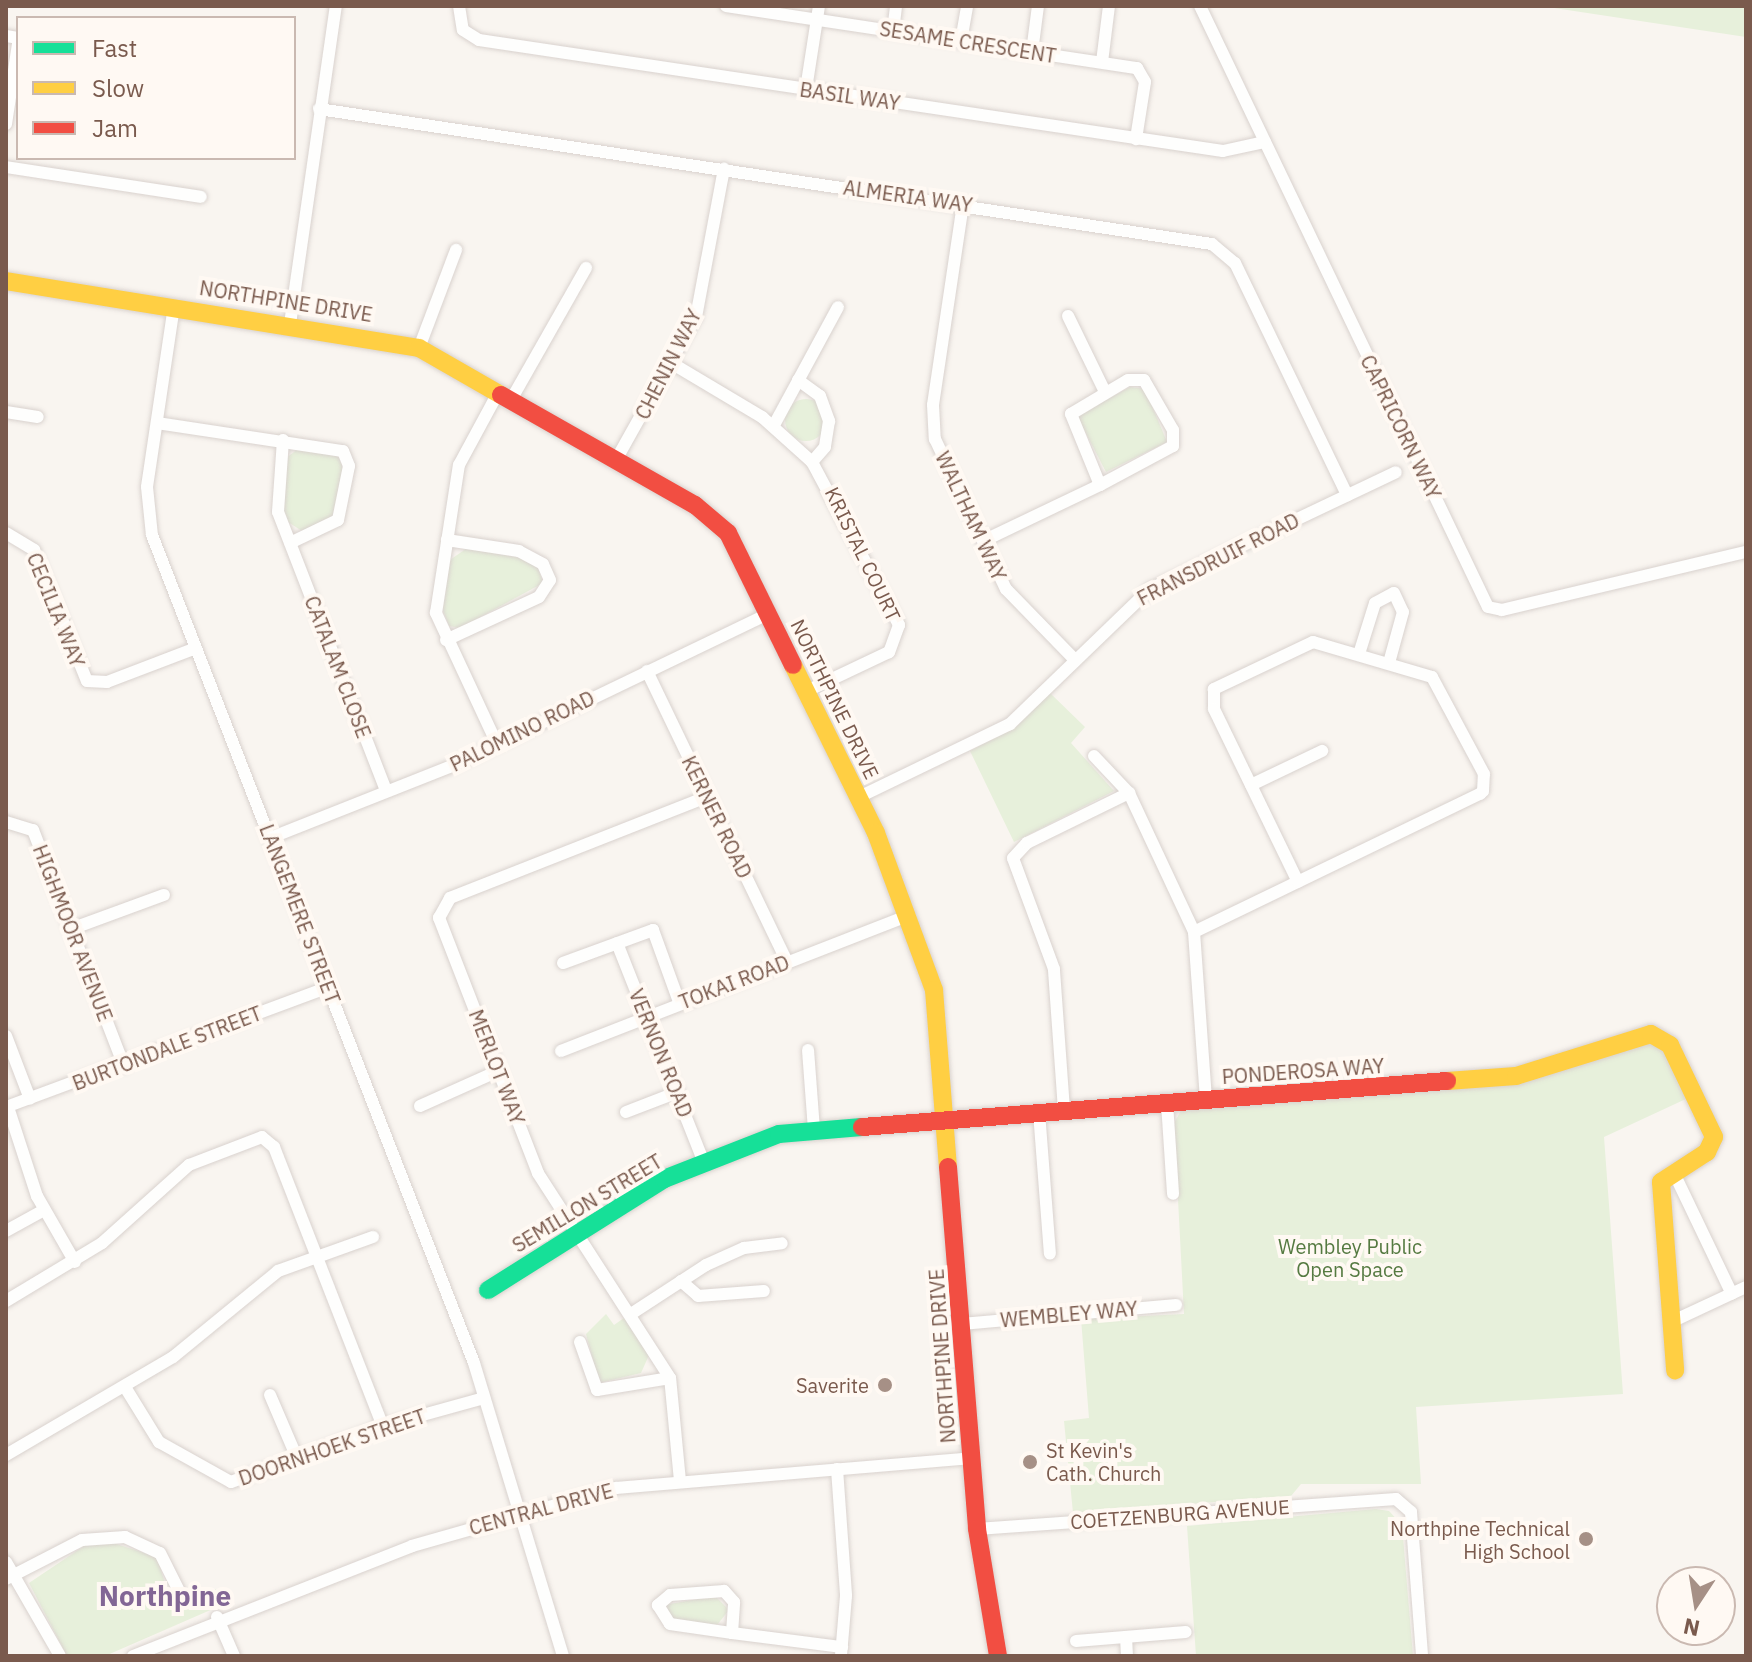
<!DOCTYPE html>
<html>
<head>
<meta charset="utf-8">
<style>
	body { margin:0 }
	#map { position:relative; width:1752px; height:1662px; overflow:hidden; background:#f9f5f0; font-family:"IBM Plex Sans",sans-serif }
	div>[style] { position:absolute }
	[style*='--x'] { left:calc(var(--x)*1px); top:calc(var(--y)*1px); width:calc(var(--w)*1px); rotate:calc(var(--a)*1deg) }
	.green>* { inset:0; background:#e7f0db }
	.round { border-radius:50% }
	.roads { filter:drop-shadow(0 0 2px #d9d2ce) drop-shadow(0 0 2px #d9d2ce) }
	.street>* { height:12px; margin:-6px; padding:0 6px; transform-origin:6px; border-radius:6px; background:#fefefd }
	.fast>* { height:18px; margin:-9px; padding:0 9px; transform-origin:9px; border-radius:9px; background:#16e098 }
	.slow>* { height:18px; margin:-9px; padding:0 9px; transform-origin:9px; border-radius:9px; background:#ffcf43 }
	.jam>* { height:18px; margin:-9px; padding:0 9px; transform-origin:9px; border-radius:9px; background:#f24e42 }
	.dots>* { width:22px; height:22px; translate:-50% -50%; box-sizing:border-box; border:4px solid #fff9f3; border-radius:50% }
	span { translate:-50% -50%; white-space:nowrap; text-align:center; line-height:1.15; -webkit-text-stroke:8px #fff9f3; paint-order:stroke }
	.street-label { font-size:20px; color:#7a5a4d }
	.park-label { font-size:20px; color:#557a41 }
	.poi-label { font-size:20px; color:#7a5a4d }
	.right { translate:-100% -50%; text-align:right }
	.left { translate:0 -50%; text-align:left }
	.district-label { font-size:28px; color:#826695; font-weight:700 }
	.frame { position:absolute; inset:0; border:8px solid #7a5a4d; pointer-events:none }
	.legend { position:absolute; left:16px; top:16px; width:280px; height:144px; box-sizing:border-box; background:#fff9f3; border:2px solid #cab9b1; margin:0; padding:10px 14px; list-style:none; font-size:24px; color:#7a5a4d }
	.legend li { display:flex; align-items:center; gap:16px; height:40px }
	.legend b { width:40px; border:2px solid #cab9b1 }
	.north { position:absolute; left:1656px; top:1566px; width:80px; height:80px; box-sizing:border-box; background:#fff9f3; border:2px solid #cab9b1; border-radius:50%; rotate:192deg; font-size:22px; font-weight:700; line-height:32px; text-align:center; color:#7a5a4d }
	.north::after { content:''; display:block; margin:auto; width:28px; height:36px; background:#a69086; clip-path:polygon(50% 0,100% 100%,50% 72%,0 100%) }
</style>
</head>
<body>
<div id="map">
	<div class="green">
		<div style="clip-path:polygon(1541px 6px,1746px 6px,1746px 37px)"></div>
		<div style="clip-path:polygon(1130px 387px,1145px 389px,1167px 442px,1106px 472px,1077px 416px)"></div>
		<div class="round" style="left:785px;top:399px;width:42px;height:42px"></div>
		<div style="clip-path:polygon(298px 449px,337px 455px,343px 467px,333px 516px,302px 531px,288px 522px,283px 507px,286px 458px)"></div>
		<div style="clip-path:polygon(467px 548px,520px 558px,538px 568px,543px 583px,460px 628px,449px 626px,443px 610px,450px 560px)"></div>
		<div style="clip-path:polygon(1050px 693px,1085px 727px,1071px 743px,1114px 791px,1014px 842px,970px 751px,1017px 726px)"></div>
		<div style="clip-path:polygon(1647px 1041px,1661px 1044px,1688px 1098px,1604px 1137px,1623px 1394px,1416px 1407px,1421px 1484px,1301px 1484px,1291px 1496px,1073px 1513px,1064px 1421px,1089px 1418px,1081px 1319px,1184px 1314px,1174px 1123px,1182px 1109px,1540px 1078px)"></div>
		<div style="clip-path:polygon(606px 1314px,614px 1325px,624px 1318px,649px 1355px,641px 1373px,599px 1383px,586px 1334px)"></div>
		<div style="clip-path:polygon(1376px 1509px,1389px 1511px,1402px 1525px,1413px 1656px,1196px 1656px,1187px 1526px)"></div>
		<div style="clip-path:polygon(107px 1541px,157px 1557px,171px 1603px,216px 1589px,222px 1605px,105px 1656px,67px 1656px,29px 1583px,84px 1546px)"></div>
		<div style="clip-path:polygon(715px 1596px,729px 1610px,717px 1625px,671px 1619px,664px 1605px)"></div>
	</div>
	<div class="roads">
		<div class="street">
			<div style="--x:459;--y:6;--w:24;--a:81"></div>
			<div style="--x:463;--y:30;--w:19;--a:32"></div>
			<div style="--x:479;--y:40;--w:752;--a:8.49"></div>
			<div style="--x:1223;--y:151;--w:43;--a:-12.1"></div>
			<div style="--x:726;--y:6;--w:416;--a:8.6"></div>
			<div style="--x:1137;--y:68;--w:16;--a:60"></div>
			<div style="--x:1145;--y:82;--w:58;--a:99"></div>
			<div style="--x:1200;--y:6;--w:666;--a:64.4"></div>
			<div style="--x:1488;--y:607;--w:14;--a:12"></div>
			<div style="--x:1502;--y:610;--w:251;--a:-13.4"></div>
			<div style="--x:893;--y:31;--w:25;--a:-83"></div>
			<div style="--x:6;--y:36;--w:12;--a:9"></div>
			<div style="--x:961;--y:41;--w:36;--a:-80"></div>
			<div style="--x:1032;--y:52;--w:46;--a:-82.6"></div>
			<div style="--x:1102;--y:62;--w:56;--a:-82.9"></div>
			<div style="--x:806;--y:89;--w:84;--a:-81.1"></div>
			<div style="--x:319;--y:109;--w:903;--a:8.6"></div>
			<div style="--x:1212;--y:244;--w:30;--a:40"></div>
			<div style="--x:1235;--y:263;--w:258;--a:64.2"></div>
			<div style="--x:6;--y:124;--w:81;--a:-81.5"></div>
			<div style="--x:6;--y:167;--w:197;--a:8.7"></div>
			<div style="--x:963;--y:204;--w:203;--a:98.5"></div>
			<div style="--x:933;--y:405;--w:34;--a:87"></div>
			<div style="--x:935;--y:439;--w:166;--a:64.7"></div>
			<div style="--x:1006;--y:589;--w:98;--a:45.8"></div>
			<div style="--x:174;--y:306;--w:183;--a:98.5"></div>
			<div style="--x:147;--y:487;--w:48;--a:84.1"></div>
			<div style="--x:152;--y:535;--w:888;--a:68.75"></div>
			<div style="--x:474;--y:1363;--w:306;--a:73.1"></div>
			<div style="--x:1068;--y:316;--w:85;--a:64"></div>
			<div style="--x:290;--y:324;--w:321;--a:-81.8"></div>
			<div style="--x:419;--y:348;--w:105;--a:-69.3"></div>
			<div style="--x:673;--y:364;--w:104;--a:30.8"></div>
			<div style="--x:762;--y:417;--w:67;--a:42"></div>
			<div style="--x:812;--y:462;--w:185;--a:61.9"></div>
			<div style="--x:899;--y:625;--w:29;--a:110"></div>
			<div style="--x:889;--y:652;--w:91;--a:154.6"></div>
			<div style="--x:798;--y:380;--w:27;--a:36"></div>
			<div style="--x:820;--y:396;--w:27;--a:70"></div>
			<div style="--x:829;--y:421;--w:26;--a:99"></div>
			<div style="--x:825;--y:447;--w:20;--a:131"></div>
			<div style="--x:511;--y:400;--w:152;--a:-60.4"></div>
			<div style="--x:6;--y:412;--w:32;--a:9"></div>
			<div style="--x:157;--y:423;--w:188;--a:8.6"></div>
			<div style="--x:343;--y:451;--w:16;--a:68"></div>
			<div style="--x:349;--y:466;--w:55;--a:101.5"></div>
			<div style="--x:338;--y:520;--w:53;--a:154.4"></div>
			<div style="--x:774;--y:425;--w:134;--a:-61.5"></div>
			<div style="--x:283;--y:440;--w:72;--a:94"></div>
			<div style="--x:278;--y:512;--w:299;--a:68.8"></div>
			<div style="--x:616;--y:460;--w:164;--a:-60.8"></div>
			<div style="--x:696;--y:317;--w:151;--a:-79.3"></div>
			<div style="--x:6;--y:533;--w:33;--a:31"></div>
			<div style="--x:34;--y:550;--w:141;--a:68"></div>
			<div style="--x:87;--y:681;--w:20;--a:3"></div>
			<div style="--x:107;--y:682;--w:95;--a:-20.9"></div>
			<div style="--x:983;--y:541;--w:130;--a:-25.6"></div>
			<div style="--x:1100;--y:485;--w:77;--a:-112.2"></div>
			<div style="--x:1071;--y:414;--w:66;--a:-30.8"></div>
			<div style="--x:1128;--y:380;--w:16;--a:0"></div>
			<div style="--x:1144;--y:380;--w:58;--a:59.9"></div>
			<div style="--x:1173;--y:430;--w:16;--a:90"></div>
			<div style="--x:1173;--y:446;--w:83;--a:151.9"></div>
			<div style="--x:446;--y:640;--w:102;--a:-24.8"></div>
			<div style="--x:539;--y:597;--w:20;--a:-57"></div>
			<div style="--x:550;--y:580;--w:17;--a:-114"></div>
			<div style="--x:543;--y:564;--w:27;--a:-152"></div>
			<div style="--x:519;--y:551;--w:73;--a:-171.3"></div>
			<div style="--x:1359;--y:654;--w:53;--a:-72.6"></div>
			<div style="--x:1375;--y:603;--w:21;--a:-28"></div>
			<div style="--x:1394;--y:593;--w:21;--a:65"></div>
			<div style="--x:1403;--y:612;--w:53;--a:105.4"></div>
			<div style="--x:647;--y:671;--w:323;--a:64.3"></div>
			<div style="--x:497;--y:744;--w:145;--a:-115"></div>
			<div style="--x:436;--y:613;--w:150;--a:-81.2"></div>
			<div style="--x:459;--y:465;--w:82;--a:-61.6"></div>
			<div style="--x:1094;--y:756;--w:51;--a:46.6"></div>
			<div style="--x:1129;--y:793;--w:153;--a:64.9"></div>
			<div style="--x:1194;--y:932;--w:168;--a:85.9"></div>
			<div style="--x:1251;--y:785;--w:79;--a:-25.6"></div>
			<div style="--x:859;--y:797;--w:168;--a:-25.8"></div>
			<div style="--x:1010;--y:724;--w:194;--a:-44"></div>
			<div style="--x:1150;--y:589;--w:272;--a:-25.4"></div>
			<div style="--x:6;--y:822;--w:28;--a:17"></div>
			<div style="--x:33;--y:830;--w:253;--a:68.9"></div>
			<div style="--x:270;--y:838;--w:196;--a:-21.6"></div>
			<div style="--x:452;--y:766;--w:353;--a:-25.7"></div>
			<div style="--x:71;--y:929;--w:99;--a:-20.1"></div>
			<div style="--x:1194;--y:932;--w:318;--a:-25.8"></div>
			<div style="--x:1480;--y:794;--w:4;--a:-45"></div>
			<div style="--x:1483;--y:791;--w:17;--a:-87"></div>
			<div style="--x:1484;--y:774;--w:110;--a:-118.2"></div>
			<div style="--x:1432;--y:677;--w:124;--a:-163.6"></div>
			<div style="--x:1313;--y:642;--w:110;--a:154.6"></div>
			<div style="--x:1214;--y:689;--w:20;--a:90"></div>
			<div style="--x:1214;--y:709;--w:192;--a:64.1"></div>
			<div style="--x:617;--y:943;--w:237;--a:68.4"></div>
			<div style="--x:563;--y:963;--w:96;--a:-20.1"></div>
			<div style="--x:653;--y:930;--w:77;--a:70.1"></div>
			<div style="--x:6;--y:1036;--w:67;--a:69.1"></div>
			<div style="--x:808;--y:1050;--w:79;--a:85.7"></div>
			<div style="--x:561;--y:1051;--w:372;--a:-21.3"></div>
			<div style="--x:1167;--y:1103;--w:91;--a:86.2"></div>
			<div style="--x:420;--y:1106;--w:85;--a:-24.2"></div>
			<div style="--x:6;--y:1107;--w:344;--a:-20.4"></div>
			<div style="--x:8;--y:1107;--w:94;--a:72"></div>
			<div style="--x:37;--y:1196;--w:76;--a:60.1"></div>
			<div style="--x:1064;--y:1110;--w:141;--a:-94.1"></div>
			<div style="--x:1054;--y:969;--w:118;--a:-110.3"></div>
			<div style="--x:1013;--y:858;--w:21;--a:-47"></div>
			<div style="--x:1027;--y:843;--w:114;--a:-26.1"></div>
			<div style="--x:626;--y:1112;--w:56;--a:-21"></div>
			<div style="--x:1039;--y:1112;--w:142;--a:85.6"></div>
			<div style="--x:1673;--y:1171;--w:136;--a:64.4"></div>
			<div style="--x:6;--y:1231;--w:43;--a:-28.9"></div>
			<div style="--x:681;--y:1281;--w:23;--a:41"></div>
			<div style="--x:698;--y:1296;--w:66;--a:-4.3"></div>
			<div style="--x:6;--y:1301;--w:112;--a:-31.1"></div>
			<div style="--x:102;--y:1243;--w:117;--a:-41.9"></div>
			<div style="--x:189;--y:1165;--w:78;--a:-21"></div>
			<div style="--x:262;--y:1137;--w:16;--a:40"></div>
			<div style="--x:274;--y:1147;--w:300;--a:68.7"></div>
			<div style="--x:634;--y:1312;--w:86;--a:-33.1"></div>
			<div style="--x:706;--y:1265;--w:42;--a:-24.1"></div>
			<div style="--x:744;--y:1248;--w:38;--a:-7"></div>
			<div style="--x:1671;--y:1322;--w:83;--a:-25"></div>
			<div style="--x:962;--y:1324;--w:215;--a:-5.1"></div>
			<div style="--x:580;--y:1342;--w:51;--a:70.5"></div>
			<div style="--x:597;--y:1390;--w:74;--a:-9.3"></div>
			<div style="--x:125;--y:1387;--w:65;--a:58.3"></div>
			<div style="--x:159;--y:1442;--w:82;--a:29.1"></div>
			<div style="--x:231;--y:1482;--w:162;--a:-20.2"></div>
			<div style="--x:383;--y:1426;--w:105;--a:-15.5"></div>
			<div style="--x:270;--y:1395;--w:69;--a:66.8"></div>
			<div style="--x:6;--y:1455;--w:194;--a:-30.4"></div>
			<div style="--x:173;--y:1357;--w:136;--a:-39.3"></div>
			<div style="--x:278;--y:1271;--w:101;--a:-19.7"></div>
			<div style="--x:837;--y:1469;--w:127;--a:85.9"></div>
			<div style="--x:846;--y:1596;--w:60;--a:94.8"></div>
			<div style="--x:680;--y:1481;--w:103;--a:-95.5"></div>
			<div style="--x:670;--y:1378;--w:244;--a:-122.8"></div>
			<div style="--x:538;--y:1173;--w:274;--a:-111.2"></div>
			<div style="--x:439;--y:918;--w:23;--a:-61"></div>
			<div style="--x:450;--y:898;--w:276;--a:-21.5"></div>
			<div style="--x:977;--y:1529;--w:420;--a:-4.1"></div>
			<div style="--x:1396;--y:1499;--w:20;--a:41"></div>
			<div style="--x:1411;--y:1512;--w:144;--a:85.6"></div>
			<div style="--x:6;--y:1562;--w:108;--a:60.1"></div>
			<div style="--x:6;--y:1579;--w:85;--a:-27.2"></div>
			<div style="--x:82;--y:1540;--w:43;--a:-4"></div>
			<div style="--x:125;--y:1537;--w:38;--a:25"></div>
			<div style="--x:160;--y:1553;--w:47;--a:63.4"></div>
			<div style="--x:217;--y:1617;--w:43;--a:66.4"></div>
			<div style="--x:732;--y:1633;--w:31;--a:-86"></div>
			<div style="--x:734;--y:1602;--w:15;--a:-132"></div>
			<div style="--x:724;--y:1591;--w:54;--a:175.8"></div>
			<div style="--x:670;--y:1595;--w:16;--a:140"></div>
			<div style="--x:658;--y:1605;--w:22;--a:58"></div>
			<div style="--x:670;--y:1624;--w:63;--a:8.3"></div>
			<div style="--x:732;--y:1633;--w:111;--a:7.3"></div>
			<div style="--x:1126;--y:1637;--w:19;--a:87"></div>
			<div style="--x:1076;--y:1641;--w:110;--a:-4.7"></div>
			<div style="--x:133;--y:1656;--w:300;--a:-21.5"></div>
			<div style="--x:412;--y:1546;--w:212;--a:-15.9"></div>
			<div style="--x:616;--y:1488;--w:357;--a:-4.8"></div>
		</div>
		<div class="fast">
			<div style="--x:488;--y:1290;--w:208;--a:-32.2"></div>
			<div style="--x:664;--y:1179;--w:123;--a:-21.4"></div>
			<div style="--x:779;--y:1134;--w:83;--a:-4.8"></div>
		</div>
		<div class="slow">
			<div style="--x:6;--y:281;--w:418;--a:9.2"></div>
			<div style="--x:419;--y:348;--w:95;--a:29.8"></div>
			<div style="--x:793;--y:665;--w:187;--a:63.7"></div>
			<div style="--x:876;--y:833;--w:167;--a:69.7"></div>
			<div style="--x:934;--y:990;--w:178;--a:85.5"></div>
			<div style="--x:1447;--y:1081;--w:69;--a:-4.1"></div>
			<div style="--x:1516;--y:1076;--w:141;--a:-17.3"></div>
			<div style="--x:1651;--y:1034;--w:22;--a:30"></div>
			<div style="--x:1670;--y:1045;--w:102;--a:64.4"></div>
			<div style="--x:1714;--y:1137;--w:17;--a:115"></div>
			<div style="--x:1707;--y:1152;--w:55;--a:146.9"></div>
			<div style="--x:1661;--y:1182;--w:189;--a:85.7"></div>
		</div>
		<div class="jam">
			<div style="--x:501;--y:395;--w:223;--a:29.6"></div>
			<div style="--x:695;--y:505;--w:43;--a:40.3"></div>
			<div style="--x:728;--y:533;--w:147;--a:63.8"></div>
			<div style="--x:862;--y:1127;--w:587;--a:-4.5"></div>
			<div style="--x:948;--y:1167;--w:363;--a:85.4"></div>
			<div style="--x:977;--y:1529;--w:129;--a:80.6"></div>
		</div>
	</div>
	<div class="dots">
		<div style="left:885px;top:1385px;background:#a69086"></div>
		<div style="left:1030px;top:1462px;background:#a69086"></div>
		<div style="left:1586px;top:1539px;background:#a69086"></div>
	</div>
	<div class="street-label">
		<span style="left:968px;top:42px;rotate:9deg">SESAME CRESCENT</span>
		<span style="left:850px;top:96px;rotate:8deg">BASIL WAY</span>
		<span style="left:908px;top:196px;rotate:8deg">ALMERIA WAY</span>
		<span style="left:286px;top:301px;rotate:9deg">NORTHPINE DRIVE</span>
		<span style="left:668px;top:364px;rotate:-63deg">CHENIN WAY</span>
		<span style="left:1401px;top:427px;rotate:64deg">CAPRICORN WAY</span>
		<span style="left:971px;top:516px;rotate:65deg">WALTHAM WAY</span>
		<span style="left:863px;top:554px;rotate:64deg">KRISTAL COURT</span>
		<span style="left:1218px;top:559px;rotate:-27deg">FRANSDRUIF ROAD</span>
		<span style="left:56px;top:610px;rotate:68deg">CECILIA WAY</span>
		<span style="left:338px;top:667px;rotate:69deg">CATALAM CLOSE</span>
		<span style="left:835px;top:699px;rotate:64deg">NORTHPINE DRIVE</span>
		<span style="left:522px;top:731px;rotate:-26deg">PALOMINO ROAD</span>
		<span style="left:717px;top:817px;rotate:64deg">KERNER ROAD</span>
		<span style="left:300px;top:914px;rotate:69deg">LANGEMERE STREET</span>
		<span style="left:73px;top:933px;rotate:69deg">HIGHMOOR AVENUE</span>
		<span style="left:734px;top:982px;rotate:-21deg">TOKAI ROAD</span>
		<span style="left:167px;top:1048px;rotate:-21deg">BURTONDALE STREET</span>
		<span style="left:661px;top:1053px;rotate:68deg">VERNON ROAD</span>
		<span style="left:497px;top:1067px;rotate:69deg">MERLOT WAY</span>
		<span style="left:1303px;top:1071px;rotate:-4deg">PONDEROSA WAY</span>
		<span style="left:587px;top:1203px;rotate:-31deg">SEMILLON STREET</span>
		<span style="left:1069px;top:1314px;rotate:-5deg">WEMBLEY WAY</span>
		<span style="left:942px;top:1356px;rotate:-94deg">NORTHPINE DRIVE</span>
		<span style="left:332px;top:1447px;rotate:-19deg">DOORNHOEK STREET</span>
		<span style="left:541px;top:1509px;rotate:-15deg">CENTRAL DRIVE</span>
		<span style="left:1180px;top:1514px;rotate:-4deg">COETZENBURG AVENUE</span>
	</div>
	<div class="park-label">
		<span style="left:1350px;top:1258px">Wembley Public<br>Open Space</span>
	</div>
	<div class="poi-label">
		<span class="right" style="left:869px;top:1385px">Saverite</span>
		<span class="left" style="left:1046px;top:1462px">St Kevin's<br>Cath. Church</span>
		<span class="right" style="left:1570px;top:1540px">Northpine Technical<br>High School</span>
	</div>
	<div class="district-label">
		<span style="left:165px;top:1596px">Northpine</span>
	</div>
	<div class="frame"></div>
	<ul class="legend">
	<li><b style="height:10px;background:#16e098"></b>Fast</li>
	<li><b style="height:10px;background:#ffcf43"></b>Slow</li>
	<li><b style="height:10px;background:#f24e42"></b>Jam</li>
	</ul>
	<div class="north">N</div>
</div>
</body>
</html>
